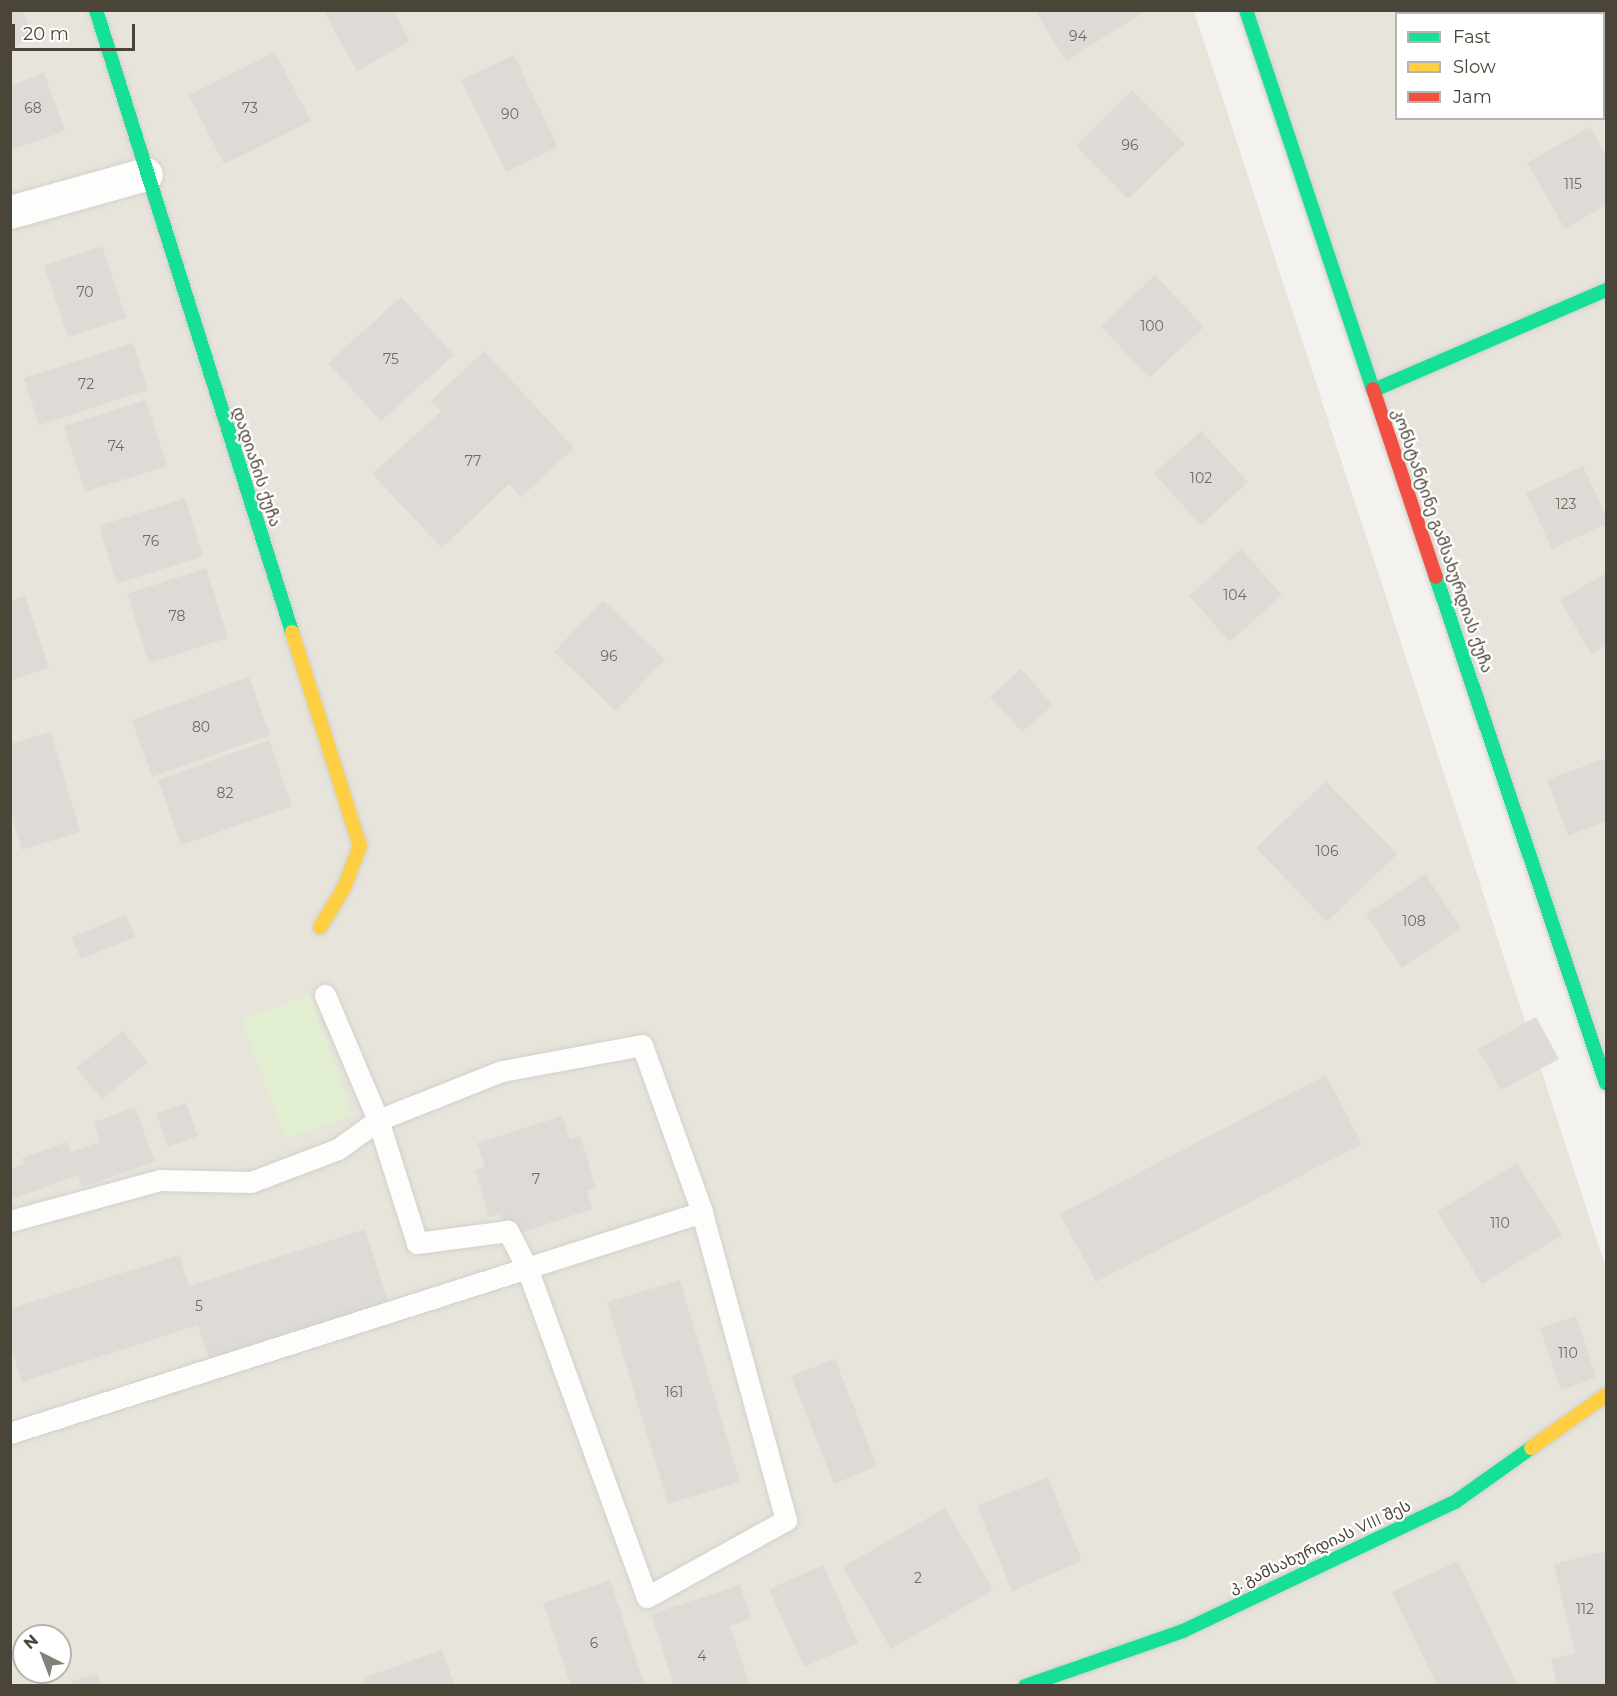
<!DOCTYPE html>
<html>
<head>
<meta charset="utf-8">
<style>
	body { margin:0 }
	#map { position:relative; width:1617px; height:1696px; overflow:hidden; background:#f4f2ee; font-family:Montserrat,"Noto Sans Georgian",sans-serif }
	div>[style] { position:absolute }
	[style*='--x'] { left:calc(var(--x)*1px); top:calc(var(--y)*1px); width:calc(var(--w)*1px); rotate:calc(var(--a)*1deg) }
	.residential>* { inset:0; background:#e7e4dc }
	.green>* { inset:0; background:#e1eecf }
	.building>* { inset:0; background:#dedbd6 }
	.roads { filter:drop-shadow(0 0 2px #d2d0cb) drop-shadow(0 0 2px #d2d0cb) }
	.lane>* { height:21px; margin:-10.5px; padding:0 10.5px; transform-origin:10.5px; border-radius:10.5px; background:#fdfdfc }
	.street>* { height:33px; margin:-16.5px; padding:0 16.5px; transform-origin:16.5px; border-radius:16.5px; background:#fdfdfc }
	.fast>* { height:14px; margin:-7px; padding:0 7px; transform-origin:7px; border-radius:7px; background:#16e098 }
	.slow>* { height:14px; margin:-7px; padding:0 7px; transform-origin:7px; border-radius:7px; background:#ffcf43 }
	.jam>* { height:14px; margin:-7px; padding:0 7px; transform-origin:7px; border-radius:7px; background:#f24e42 }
	span { translate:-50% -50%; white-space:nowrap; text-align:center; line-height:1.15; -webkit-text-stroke:4.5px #fff; paint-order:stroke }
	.number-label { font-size:14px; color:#706a61 }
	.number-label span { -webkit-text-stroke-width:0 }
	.street-label { font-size:16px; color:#4b4439 }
	.frame { position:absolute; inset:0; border:12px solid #4b4439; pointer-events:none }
	.legend { position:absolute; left:1395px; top:12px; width:210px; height:108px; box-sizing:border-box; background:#fff; border:2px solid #b7b4b0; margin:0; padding:8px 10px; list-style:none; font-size:18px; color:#4b4439 }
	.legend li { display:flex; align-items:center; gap:12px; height:30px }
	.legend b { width:30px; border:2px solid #b7b4b0 }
	.north { position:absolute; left:12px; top:1624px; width:60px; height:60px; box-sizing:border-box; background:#fff; border:2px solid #b7b4b0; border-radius:50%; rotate:318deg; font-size:16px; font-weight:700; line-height:24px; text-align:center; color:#4b4439 }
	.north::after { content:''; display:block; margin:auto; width:21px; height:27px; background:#868178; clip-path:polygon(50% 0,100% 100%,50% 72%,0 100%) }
	.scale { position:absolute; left:12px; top:24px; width:123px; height:27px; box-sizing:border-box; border:3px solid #4b4439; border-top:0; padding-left:8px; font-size:18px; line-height:21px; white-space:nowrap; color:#4b4439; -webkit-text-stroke:4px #fff; paint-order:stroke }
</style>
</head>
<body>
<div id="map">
	<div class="residential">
		<div style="clip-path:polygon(evenodd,11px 11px,1194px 11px,1606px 1268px,1606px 1685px,11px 1686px,11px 11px,24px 1636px,60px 1636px,60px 1672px,24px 1672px,24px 1636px)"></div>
		<div style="clip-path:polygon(evenodd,1246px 11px,1606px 11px,1606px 1083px,1246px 11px,1396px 14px,1604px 14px,1604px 118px,1396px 118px,1396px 14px)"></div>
	</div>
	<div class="green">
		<div style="clip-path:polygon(310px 995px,352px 1115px,285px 1139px,242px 1019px)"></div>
	</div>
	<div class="building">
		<div style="clip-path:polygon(10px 10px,23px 10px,34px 39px,10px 48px)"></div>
		<div style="clip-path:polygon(323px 10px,393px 10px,410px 41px,357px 71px)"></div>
		<div style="clip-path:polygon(1035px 10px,1147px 10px,1066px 61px)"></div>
		<div style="clip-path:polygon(1430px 10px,1526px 10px,1527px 14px,1423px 14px)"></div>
		<div style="clip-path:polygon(275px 52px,311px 121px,224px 164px,189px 95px)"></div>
		<div style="clip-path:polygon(514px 55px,558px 147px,506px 172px,461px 80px)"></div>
		<div style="clip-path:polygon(44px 73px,65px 131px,10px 150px,10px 86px)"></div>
		<div style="clip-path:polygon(1132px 90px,1185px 144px,1128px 199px,1076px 146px)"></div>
		<div style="clip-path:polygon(1590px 127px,1606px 155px,1606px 205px,1565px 229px,1527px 163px)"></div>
		<div style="clip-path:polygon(102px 246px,126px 318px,68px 337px,44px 266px)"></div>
		<div style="clip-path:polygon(1155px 275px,1204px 327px,1149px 378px,1101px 326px)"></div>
		<div style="clip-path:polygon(401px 297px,454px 355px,381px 421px,328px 363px)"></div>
		<div style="clip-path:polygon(133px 343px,148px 390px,39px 425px,24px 378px)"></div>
		<div style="clip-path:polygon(484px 351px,574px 448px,521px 497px,509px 484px,442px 548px,372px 474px,441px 411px,431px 401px)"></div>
		<div style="clip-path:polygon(146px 400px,167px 466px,85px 492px,64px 426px)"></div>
		<div style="clip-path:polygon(1201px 431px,1248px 482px,1201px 525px,1154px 474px)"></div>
		<div style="clip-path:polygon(1583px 466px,1606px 515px,1606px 524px,1552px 549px,1526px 493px)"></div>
		<div style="clip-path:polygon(185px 498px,203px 556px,117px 584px,99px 526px)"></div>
		<div style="clip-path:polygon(1241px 549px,1282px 595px,1230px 642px,1189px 596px)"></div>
		<div style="clip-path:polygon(206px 568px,228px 638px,149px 663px,127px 594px)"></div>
		<div style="clip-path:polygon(1606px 573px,1606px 645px,1591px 654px,1560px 600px)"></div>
		<div style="clip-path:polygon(25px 596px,49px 668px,10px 681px,10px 601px)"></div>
		<div style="clip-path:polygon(603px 600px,665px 659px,616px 711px,554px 652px)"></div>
		<div style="clip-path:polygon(1021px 669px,1053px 705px,1022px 732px,990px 697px)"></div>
		<div style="clip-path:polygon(249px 677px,270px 735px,152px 777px,132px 720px)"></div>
		<div style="clip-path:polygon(51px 732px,80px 832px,22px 850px,10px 810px,10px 744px)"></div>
		<div style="clip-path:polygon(269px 740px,292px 806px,181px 845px,158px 780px)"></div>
		<div style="clip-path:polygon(1606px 758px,1606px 821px,1568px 836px,1547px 780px)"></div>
		<div style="clip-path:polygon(1326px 781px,1397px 854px,1327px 922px,1256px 848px)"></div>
		<div style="clip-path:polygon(1425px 874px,1461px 928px,1402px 968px,1366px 914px)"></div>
		<div style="clip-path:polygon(126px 915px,135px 937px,81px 959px,72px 937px)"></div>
		<div style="clip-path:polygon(1536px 1017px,1559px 1059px,1501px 1090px,1478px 1049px)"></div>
		<div style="clip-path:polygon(123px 1031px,148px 1062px,102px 1099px,76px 1068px)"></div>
		<div style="clip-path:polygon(1326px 1075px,1362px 1144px,1096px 1282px,1060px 1214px)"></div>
		<div style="clip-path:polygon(186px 1103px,198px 1136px,168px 1147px,156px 1113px)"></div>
		<div style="clip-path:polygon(135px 1107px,155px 1162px,82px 1187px,78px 1175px,10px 1200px,10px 1169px,24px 1164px,22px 1158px,67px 1142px,70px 1152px,100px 1142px,94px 1122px)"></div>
		<div style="clip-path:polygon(562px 1116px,570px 1139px,580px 1136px,596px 1188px,587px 1191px,592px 1209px,507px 1237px,500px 1214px,489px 1217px,475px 1170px,485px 1167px,477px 1143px)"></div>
		<div style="clip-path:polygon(1517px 1163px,1562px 1235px,1482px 1284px,1437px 1212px)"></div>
		<div style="clip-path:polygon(365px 1229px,388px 1302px,209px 1360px,198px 1325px,22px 1382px,10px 1345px,10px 1309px,179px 1255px,189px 1286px)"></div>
		<div style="clip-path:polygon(680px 1280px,740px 1482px,668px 1504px,607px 1302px)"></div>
		<div style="clip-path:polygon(1576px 1316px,1596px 1378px,1561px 1390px,1540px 1328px)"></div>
		<div style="clip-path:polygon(835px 1359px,877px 1466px,834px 1484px,791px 1376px)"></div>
		<div style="clip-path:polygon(1048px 1477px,1082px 1561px,1012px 1591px,977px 1506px)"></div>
		<div style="clip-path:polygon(945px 1508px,993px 1590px,891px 1649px,843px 1567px)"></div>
		<div style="clip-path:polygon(1606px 1551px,1606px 1686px,1558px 1686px,1551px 1659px,1575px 1653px,1554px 1564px)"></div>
		<div style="clip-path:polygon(1458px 1561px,1518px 1686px,1437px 1686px,1392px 1592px)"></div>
		<div style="clip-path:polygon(823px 1565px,858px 1643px,804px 1667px,769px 1589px)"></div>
		<div style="clip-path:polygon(610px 1580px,644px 1683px,571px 1686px,543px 1603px)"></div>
		<div style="clip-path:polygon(740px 1585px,751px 1619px,730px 1626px,750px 1686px,674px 1686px,651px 1614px)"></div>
		<div style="clip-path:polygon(442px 1650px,455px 1686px,365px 1686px,363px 1678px)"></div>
		<div style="clip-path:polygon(98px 1674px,101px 1686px,72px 1686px,71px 1681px)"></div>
	</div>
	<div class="roads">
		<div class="lane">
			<div style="--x:10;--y:1221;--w:156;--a:-15.3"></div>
			<div style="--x:160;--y:1180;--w:91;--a:1.3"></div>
			<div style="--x:251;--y:1182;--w:93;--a:-20.8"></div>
			<div style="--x:338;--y:1149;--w:49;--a:-35.9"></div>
			<div style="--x:378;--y:1120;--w:133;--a:-21.6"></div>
			<div style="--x:502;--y:1071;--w:142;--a:-10.5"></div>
			<div style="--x:642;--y:1045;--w:177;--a:70.2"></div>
			<div style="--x:10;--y:1433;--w:543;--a:-17.7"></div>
			<div style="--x:527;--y:1268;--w:350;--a:70"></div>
			<div style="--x:647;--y:1597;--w:159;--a:-29"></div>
			<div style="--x:786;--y:1520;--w:319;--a:-105.3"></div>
			<div style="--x:702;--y:1212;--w:184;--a:162.3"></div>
			<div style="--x:527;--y:1268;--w:42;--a:-117.2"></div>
			<div style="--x:508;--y:1231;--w:92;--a:172.5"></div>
			<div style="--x:417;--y:1243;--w:129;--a:-107.6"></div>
			<div style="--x:378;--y:1120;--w:136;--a:-113"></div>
		</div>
		<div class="street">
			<div style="--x:10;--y:212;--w:141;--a:-15.6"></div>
		</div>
		<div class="fast">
			<div style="--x:96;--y:10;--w:652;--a:72.51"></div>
			<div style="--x:1246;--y:10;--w:400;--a:71.5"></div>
			<div style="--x:1374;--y:390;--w:253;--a:-23.3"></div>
			<div style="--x:1436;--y:577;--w:534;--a:71.43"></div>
			<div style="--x:1025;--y:1686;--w:167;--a:-19.2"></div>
			<div style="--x:1183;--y:1631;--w:301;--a:-25.4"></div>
			<div style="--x:1455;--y:1502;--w:93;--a:-35.4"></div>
		</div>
		<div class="slow">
			<div style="--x:292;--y:632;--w:225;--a:72.4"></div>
			<div style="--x:360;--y:846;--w:45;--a:110.9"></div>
			<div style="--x:344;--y:888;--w:46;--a:121.6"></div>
			<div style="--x:1531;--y:1448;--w:92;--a:-35.2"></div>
		</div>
		<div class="jam">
			<div style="--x:1373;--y:389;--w:198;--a:71.5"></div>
		</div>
	</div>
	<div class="number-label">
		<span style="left:1078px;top:36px">94</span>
		<span style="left:33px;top:108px">68</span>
		<span style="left:250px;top:108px">73</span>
		<span style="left:510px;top:114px">90</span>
		<span style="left:1130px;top:145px">96</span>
		<span style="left:1573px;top:184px">115</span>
		<span style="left:85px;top:292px">70</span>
		<span style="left:1152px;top:326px">100</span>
		<span style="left:391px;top:359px">75</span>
		<span style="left:86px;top:384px">72</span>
		<span style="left:116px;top:446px">74</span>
		<span style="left:473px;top:461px">77</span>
		<span style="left:1201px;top:478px">102</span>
		<span style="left:1566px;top:504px">123</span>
		<span style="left:151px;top:541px">76</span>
		<span style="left:1235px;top:595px">104</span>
		<span style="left:177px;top:616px">78</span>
		<span style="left:609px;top:656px">96</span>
		<span style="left:201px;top:727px">80</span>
		<span style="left:225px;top:793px">82</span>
		<span style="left:1327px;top:851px">106</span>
		<span style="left:1414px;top:921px">108</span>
		<span style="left:536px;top:1179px">7</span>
		<span style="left:1500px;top:1223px">110</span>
		<span style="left:199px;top:1306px">5</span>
		<span style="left:1568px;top:1353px">110</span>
		<span style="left:674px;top:1392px">161</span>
		<span style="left:918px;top:1578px">2</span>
		<span style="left:1585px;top:1609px">112</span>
		<span style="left:594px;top:1643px">6</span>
		<span style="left:702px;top:1656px">4</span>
	</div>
	<div class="street-label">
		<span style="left:256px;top:467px;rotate:72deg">დადიანის ქუჩა</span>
		<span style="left:1442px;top:541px;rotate:71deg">კონსტანტინე გამსახურდიას ქუჩა</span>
		<span style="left:1320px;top:1547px;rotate:-25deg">კ. გამსახურდიას VIII შეს</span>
	</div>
	<div class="frame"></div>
	<ul class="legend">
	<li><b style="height:8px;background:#16e098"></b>Fast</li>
	<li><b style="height:8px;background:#ffcf43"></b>Slow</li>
	<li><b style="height:8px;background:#f24e42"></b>Jam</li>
	</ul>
	<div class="north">N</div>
	<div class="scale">20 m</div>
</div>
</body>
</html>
